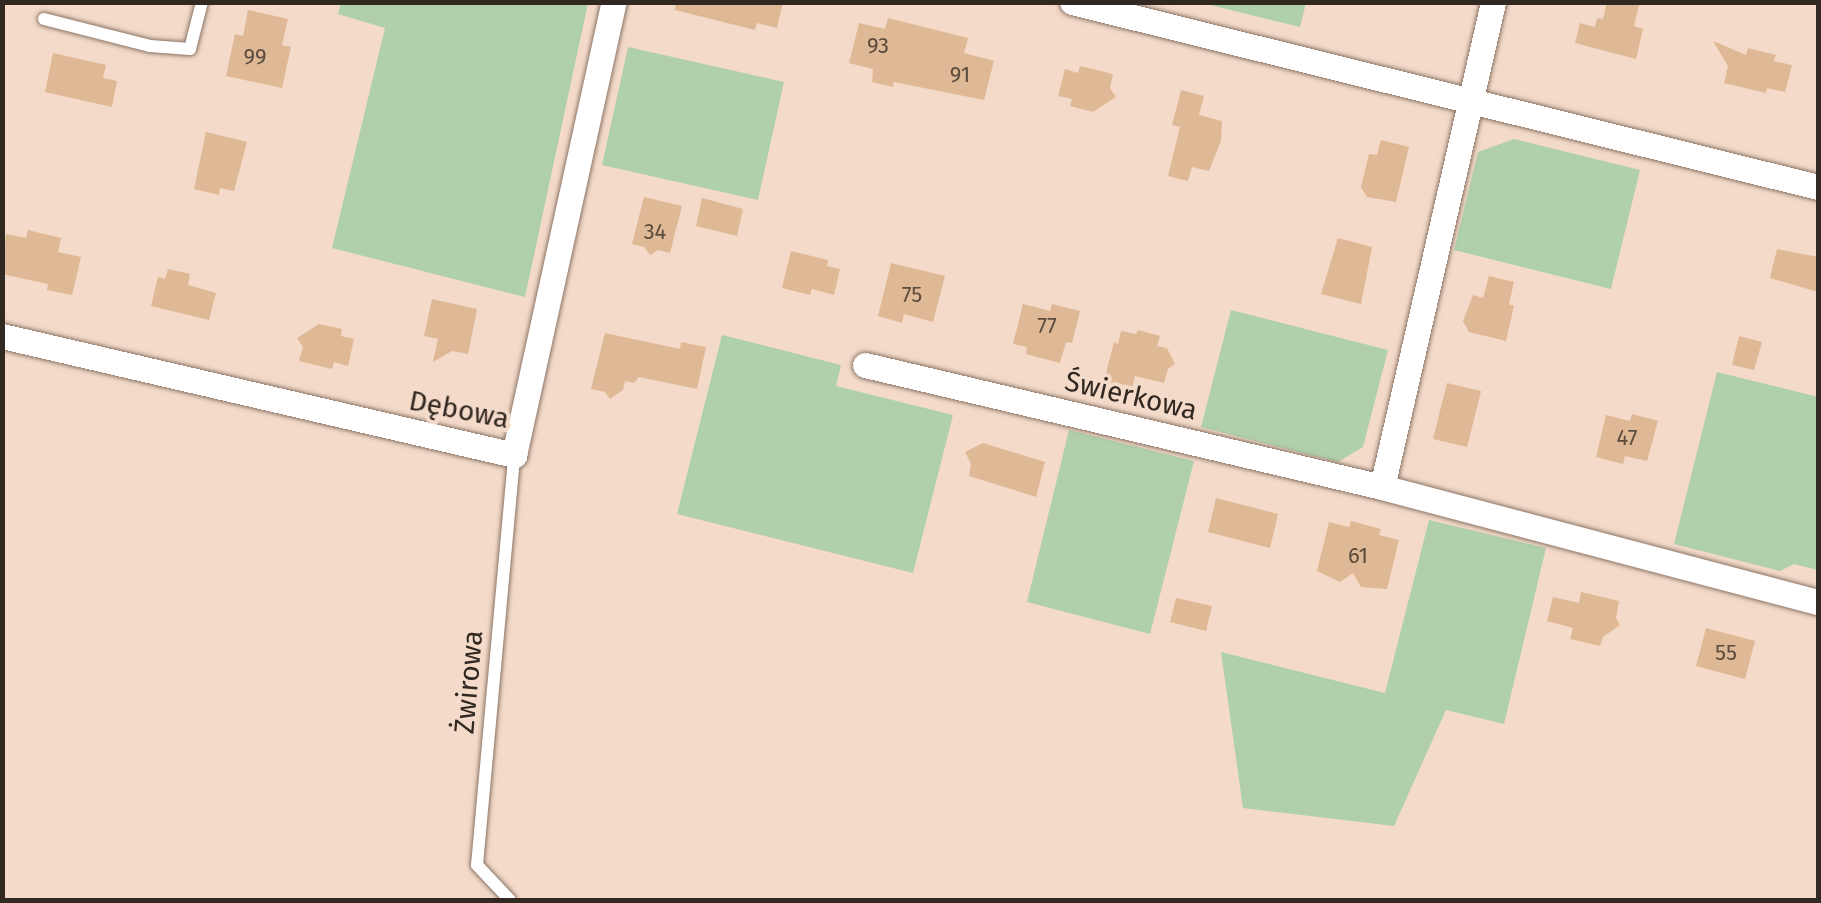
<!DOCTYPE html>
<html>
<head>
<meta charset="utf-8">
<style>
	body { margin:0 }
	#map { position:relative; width:1821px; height:903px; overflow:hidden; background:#f3dac9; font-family:"Fira Sans",sans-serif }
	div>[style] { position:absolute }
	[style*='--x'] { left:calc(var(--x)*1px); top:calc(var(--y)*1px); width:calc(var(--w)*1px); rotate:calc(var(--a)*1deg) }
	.green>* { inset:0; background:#afd0ab }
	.building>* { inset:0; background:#dfb895 }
	.roads { filter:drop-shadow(0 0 2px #8c7566) drop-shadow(0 0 2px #8c7566) }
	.service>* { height:12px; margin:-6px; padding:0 6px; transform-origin:6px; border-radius:6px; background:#fff }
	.minor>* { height:25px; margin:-12.5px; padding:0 12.5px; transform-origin:12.5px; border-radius:12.5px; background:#fff }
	span { translate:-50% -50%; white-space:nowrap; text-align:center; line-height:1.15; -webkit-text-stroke:8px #f3dac9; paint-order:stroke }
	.number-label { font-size:22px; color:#5c4c3e }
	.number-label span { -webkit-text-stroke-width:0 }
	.street-label { font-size:28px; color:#312821 }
	.frame { position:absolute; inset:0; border:5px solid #312821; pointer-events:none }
</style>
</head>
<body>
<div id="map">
	<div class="green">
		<div style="clip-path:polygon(341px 3px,588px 3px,525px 297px,332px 248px,385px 28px,338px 14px)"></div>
		<div style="clip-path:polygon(1202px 3px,1306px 3px,1300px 27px)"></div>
		<div style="clip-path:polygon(628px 47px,784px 82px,758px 200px,602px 165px)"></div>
		<div style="clip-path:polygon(1514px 139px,1640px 170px,1611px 289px,1454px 250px,1478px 152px)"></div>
		<div style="clip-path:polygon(1231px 310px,1388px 350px,1363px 447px,1338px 462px,1201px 427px)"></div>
		<div style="clip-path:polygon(722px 335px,841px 365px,836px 386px,953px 415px,913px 573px,677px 514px)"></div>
		<div style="clip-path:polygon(1717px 372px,1818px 397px,1818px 570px,1794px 564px,1780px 571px,1674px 544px)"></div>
		<div style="clip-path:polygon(1069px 430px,1194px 461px,1150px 634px,1027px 602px)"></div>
		<div style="clip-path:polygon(1429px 520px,1546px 548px,1504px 724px,1446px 710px,1394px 826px,1243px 808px,1221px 652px,1385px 693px)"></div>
	</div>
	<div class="building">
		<div style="clip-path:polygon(676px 2px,783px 2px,777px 28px,757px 23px,755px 30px,675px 10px)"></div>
		<div style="clip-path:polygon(1607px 2px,1640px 2px,1634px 26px,1643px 29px,1636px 59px,1575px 43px,1580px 23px,1595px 27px,1597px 18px,1603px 19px)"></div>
		<div style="clip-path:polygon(248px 10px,288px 19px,282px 45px,291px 47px,282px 88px,226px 76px,235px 34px,243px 36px)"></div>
		<div style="clip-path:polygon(888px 18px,968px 38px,964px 53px,994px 61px,984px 100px,894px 82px,893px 87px,872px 82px,873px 69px,849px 63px,859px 23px,885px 29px)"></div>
		<div style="clip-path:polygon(1713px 41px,1746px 55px,1748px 48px,1776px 55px,1774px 61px,1792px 65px,1785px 92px,1767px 88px,1766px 93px,1724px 83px,1728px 66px)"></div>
		<div style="clip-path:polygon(53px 53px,106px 65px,103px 78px,117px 81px,112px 107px,45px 92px)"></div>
		<div style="clip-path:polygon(1080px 66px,1113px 74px,1110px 88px,1116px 97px,1093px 112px,1070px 106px,1072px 99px,1058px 96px,1065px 69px,1078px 73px)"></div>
		<div style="clip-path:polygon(1181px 90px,1204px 96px,1199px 115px,1222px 121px,1221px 141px,1209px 171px,1192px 167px,1188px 181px,1168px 176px,1180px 127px,1172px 125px)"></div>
		<div style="clip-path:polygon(206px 132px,247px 142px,234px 191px,220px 188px,219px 195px,194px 189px)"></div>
		<div style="clip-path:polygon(1381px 140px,1409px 147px,1396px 202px,1367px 197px,1361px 187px,1369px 154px,1377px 155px)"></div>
		<div style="clip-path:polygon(644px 197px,682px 206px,670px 253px,658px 250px,650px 255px,644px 247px,632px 244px)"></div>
		<div style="clip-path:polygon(702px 198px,743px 209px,737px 236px,696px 226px)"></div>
		<div style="clip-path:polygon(28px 230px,61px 238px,58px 252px,81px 257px,72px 295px,47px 290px,48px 284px,2px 274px,6px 234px,26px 238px)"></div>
		<div style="clip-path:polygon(1338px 238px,1372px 247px,1361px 304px,1321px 294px)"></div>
		<div style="clip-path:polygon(1777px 249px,1818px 257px,1818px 292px,1770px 278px)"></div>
		<div style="clip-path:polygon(791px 251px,828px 260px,827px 266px,840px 269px,834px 295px,812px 289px,810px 295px,782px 288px)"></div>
		<div style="clip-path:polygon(891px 263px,945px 276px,933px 322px,904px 314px,902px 323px,878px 316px)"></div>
		<div style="clip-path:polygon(168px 269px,190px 274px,188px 285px,216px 293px,209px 320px,151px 306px,158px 277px,165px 279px)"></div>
		<div style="clip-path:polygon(1489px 276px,1514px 282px,1509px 304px,1514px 306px,1506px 341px,1469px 332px,1463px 321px,1473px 295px,1483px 298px)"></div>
		<div style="clip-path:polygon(432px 299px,477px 309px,468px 354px,452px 351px,433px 362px,438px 339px,424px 336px)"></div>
		<div style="clip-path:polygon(1023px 304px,1050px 311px,1052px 304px,1080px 311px,1072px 343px,1066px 342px,1060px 363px,1026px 354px,1027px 347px,1013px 344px)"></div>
		<div style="clip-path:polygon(319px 324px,342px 329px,341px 336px,354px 339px,348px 366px,334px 362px,332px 369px,299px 361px,303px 347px,297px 338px)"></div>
		<div style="clip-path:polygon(1138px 330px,1160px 336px,1157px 346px,1167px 348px,1175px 364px,1168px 369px,1164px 383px,1135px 376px,1132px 388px,1104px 381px,1114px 342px,1118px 344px,1121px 331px,1136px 334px)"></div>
		<div style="clip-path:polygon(605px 333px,680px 349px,681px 342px,706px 347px,697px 389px,639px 377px,634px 383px,625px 381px,623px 390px,610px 399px,605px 392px,591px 389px)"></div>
		<div style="clip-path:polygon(1739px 336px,1762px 342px,1754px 370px,1732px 365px)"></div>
		<div style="clip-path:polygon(1447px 383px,1481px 391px,1467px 447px,1433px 439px)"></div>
		<div style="clip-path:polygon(1632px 414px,1658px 421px,1647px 461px,1625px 456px,1623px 464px,1596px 457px,1606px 415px,1630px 421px)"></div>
		<div style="clip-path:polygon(983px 443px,1045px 462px,1036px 497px,969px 476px,971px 464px,965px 452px)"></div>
		<div style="clip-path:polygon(1216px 498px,1278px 514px,1270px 548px,1208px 532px)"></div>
		<div style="clip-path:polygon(1351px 521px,1381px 529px,1379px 535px,1399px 540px,1387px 589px,1361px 587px,1353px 573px,1340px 582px,1317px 571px,1329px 522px,1349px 527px)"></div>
		<div style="clip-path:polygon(1581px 592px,1619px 601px,1616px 618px,1620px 625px,1603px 637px,1600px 646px,1570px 639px,1573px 628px,1547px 621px,1553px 597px,1579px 603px)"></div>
		<div style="clip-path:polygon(1176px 598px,1212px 606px,1206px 631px,1170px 622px)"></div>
		<div style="clip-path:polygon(1706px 628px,1755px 641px,1745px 679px,1696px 666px)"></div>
	</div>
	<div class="roads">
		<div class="service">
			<div style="--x:44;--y:19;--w:109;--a:14.3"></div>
			<div style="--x:150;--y:46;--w:40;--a:4.3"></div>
			<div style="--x:190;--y:49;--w:49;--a:-75.7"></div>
			<div style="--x:510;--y:900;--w:48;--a:-133.3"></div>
			<div style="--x:477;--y:865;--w:412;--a:-84.8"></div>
		</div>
		<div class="minor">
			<div style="--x:1072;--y:2;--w:769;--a:13.93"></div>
			<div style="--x:2;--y:336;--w:526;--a:13.08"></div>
			<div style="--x:514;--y:455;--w:464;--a:-77.6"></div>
			<div style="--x:865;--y:365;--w:531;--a:13.28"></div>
			<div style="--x:1382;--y:487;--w:451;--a:14.8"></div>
			<div style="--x:1382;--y:487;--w:498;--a:-77.1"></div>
		</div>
	</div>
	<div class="number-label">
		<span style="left:878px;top:46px">93</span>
		<span style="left:255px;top:57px">99</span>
		<span style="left:960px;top:75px">91</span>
		<span style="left:655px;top:232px">34</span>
		<span style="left:912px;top:295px">75</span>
		<span style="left:1047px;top:326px">77</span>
		<span style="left:1627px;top:438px">47</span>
		<span style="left:1358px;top:556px">61</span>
		<span style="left:1726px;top:653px">55</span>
	</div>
	<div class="street-label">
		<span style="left:1131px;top:396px;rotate:13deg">Świerkowa</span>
		<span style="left:459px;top:410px;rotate:11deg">Dębowa</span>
		<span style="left:469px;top:682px;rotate:-85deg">Żwirowa</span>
	</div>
	<div class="frame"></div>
</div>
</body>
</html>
